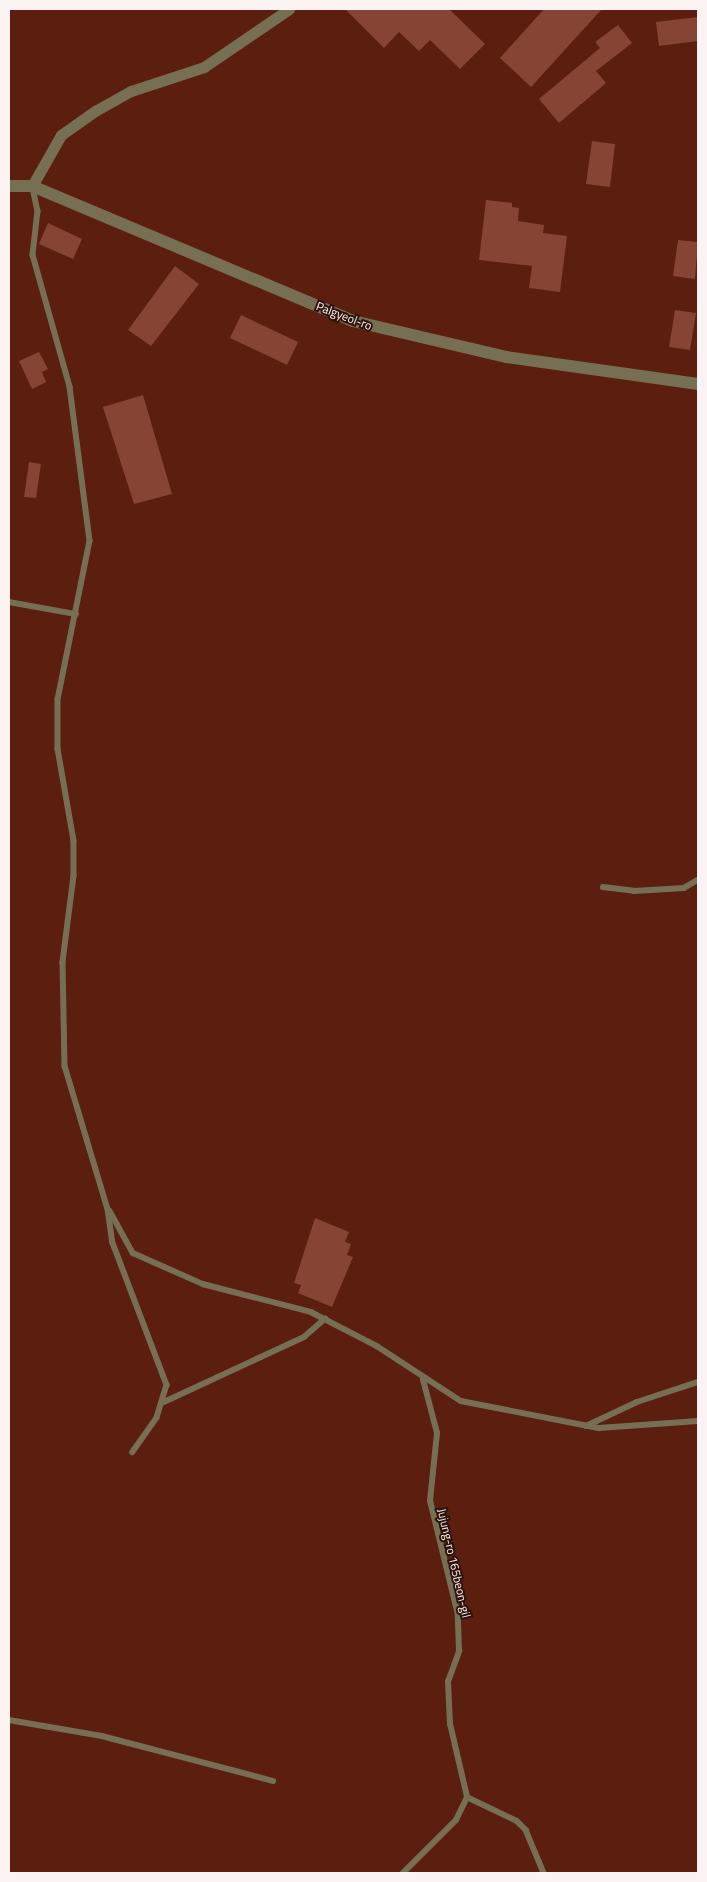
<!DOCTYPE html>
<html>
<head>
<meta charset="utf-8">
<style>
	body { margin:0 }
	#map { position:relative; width:707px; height:1882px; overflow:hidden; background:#5b1e0f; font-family:"Titillium Web",sans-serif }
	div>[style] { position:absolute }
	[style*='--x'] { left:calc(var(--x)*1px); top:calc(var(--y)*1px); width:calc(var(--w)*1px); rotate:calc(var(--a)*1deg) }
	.building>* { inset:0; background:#854434 }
	.service>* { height:5.5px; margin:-2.75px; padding:0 2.75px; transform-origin:2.75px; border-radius:2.75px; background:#766f53 }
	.minor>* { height:11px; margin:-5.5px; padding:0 5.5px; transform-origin:5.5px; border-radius:5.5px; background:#766f53 }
	.tertiary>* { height:12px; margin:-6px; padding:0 6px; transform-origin:6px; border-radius:6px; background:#766f53 }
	span { translate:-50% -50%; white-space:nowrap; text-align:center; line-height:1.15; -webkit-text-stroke:4px #2e130d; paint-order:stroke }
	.street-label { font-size:12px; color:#fbf3f1 }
	.frame { position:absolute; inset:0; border:10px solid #fbf3f1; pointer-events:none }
</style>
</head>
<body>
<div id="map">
	<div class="building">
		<div style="clip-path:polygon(345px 9px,449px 9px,485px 44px,460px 69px,430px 40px,419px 51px,399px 32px,384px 48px)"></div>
		<div style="clip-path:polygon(544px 9px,602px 9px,531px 87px,500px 58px)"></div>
		<div style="clip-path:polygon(698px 17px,698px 41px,659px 46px,656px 22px)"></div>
		<div style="clip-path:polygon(618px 25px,632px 43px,596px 71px,606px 83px,559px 123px,539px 99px,600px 48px,595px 42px)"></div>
		<div style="clip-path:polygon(592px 141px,615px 144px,610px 187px,586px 184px)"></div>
		<div style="clip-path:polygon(486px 200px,512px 203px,512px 207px,519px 208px,518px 221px,544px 225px,543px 233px,567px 236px,560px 292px,529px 288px,532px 266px,479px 260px)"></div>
		<div style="clip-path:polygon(48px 223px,82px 239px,73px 259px,39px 244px)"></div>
		<div style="clip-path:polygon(678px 240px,698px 242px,695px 279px,673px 276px)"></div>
		<div style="clip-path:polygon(175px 266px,199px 284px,151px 346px,128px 330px)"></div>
		<div style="clip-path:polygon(675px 310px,696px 313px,690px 350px,669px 347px)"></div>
		<div style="clip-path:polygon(241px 315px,298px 342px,287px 365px,230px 338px)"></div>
		<div style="clip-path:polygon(39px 352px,48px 369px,42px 372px,46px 382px,32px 389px,19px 361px)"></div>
		<div style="clip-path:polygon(143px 395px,172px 494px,134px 504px,103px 407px)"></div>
		<div style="clip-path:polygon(29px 462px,41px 464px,36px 498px,24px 497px)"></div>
		<div style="clip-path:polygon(315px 1218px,349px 1232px,345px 1242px,351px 1244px,347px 1255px,353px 1257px,332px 1307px,298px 1293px,301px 1285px,294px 1283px)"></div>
	</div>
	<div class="service">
		<div style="--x:33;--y:188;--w:24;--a:78"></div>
		<div style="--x:38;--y:211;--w:44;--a:96.5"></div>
		<div style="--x:33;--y:255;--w:137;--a:74.3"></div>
		<div style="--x:70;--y:387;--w:155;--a:82.6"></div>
		<div style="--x:90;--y:541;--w:161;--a:101.4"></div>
		<div style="--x:58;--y:699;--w:50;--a:90"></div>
		<div style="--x:58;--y:749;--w:93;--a:80.1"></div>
		<div style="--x:74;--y:841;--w:35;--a:90"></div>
		<div style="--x:74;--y:876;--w:87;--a:97.3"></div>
		<div style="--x:63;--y:962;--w:104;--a:88.9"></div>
		<div style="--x:65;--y:1066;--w:149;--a:73.3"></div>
		<div style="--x:108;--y:1209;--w:34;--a:82"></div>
		<div style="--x:113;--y:1243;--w:152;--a:69.2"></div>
		<div style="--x:167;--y:1385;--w:34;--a:107"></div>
		<div style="--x:157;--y:1418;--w:42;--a:125.2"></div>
		<div style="--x:9;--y:602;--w:68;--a:10.2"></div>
		<div style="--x:603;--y:887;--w:31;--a:7"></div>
		<div style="--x:634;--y:891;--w:50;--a:-3.4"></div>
		<div style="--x:684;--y:888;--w:16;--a:-30"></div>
		<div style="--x:110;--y:1211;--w:48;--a:61.3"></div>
		<div style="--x:133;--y:1253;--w:77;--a:23.9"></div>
		<div style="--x:203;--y:1284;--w:112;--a:14.5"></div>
		<div style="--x:311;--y:1312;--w:74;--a:27.3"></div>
		<div style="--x:377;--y:1346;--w:100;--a:33.2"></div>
		<div style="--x:461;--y:1401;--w:141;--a:11.1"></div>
		<div style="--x:599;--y:1428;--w:99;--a:-4"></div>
		<div style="--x:164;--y:1402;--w:154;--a:-24.9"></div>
		<div style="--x:304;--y:1337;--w:28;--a:-41"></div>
		<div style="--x:586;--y:1426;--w:56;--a:-25.2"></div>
		<div style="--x:637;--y:1402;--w:64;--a:-18.2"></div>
		<div style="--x:9;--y:1720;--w:94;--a:9.8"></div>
		<div style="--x:102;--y:1736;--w:177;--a:14.7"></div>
		<div style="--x:467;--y:1797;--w:55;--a:25.6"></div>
		<div style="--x:517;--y:1821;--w:13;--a:45"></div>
		<div style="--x:526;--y:1830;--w:47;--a:67.3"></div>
		<div style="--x:403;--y:1873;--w:75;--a:-45"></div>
		<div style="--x:456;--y:1820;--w:25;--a:-64"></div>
		<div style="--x:467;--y:1797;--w:75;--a:-103.1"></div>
		<div style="--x:450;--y:1724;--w:42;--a:-92.7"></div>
		<div style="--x:448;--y:1682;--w:33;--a:-70"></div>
		<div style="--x:459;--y:1651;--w:36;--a:-92"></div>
		<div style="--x:458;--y:1615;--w:117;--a:-103.8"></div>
		<div style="--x:430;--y:1501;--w:68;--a:-84.1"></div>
		<div style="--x:437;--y:1433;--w:55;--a:-104.8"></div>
	</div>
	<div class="minor">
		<div style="--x:32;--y:186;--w:59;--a:-60.4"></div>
		<div style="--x:61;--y:135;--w:42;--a:-35.2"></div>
		<div style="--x:95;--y:111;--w:41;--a:-29.1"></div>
		<div style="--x:131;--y:91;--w:77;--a:-18.2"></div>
		<div style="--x:204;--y:67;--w:103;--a:-34.3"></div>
	</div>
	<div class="tertiary">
		<div style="--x:9;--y:186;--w:23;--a:0"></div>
		<div style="--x:32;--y:186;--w:348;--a:22.8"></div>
		<div style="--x:353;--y:321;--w:157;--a:13.2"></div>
		<div style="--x:506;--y:357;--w:194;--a:8"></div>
	</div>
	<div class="street-label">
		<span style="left:344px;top:316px;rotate:21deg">Palgyeol-ro</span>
		<span style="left:454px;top:1563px;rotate:77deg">Jujung-ro 165beon-gil</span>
	</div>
	<div class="frame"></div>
</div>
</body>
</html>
